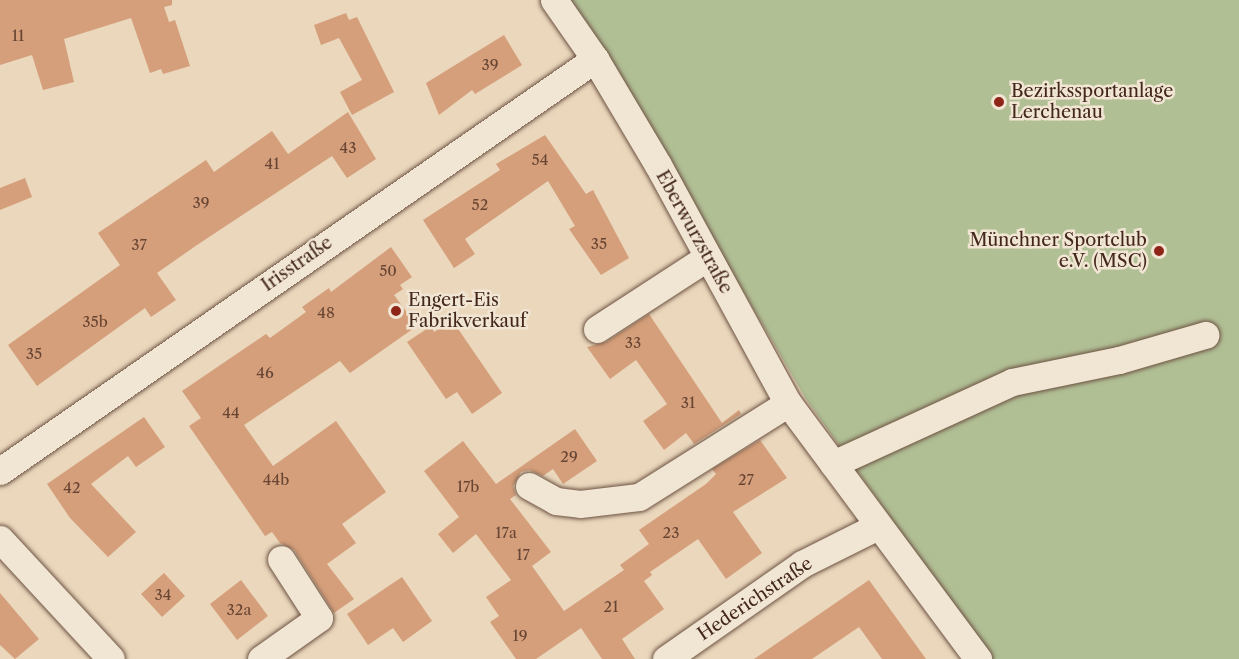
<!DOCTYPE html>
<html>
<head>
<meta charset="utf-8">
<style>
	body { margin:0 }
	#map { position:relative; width:1239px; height:659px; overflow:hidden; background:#ead7bc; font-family:"Libre Caslon Text",serif }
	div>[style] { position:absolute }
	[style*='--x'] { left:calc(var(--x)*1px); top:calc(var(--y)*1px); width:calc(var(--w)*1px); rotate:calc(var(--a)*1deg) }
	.green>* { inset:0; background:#b1bf95 }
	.building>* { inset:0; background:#d59f7b }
	.roads { filter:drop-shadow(0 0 2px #6d5343) drop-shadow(0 0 2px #6d5343) }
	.minor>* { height:27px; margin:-13.5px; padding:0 13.5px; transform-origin:13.5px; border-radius:13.5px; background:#f1e5d3 }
	.dots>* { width:16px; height:16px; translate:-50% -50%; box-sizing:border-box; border:3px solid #f1e5d3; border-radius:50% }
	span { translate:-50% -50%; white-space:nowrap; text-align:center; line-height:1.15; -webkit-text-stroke:5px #f1e5d3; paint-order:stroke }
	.number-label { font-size:15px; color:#684533 }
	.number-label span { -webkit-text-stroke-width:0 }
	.poi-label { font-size:18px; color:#43271b }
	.left { translate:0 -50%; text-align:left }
	.right { translate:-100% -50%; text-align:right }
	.street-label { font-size:18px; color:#43271b }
</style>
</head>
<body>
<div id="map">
	<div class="green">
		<div style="clip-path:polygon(567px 0,1239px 0,1239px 659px,991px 659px,806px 399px,608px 59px)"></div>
	</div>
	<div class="building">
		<div style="clip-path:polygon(0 0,172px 0,172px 5px,164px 7px,169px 22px,175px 20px,190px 66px,163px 74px,161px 69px,150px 73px,131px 18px,64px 39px,74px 82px,43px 90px,32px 55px,0 65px)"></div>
		<div style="clip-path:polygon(346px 13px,349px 20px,357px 17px,394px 92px,352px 115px,340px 92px,362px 80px,339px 38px,321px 45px,314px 25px)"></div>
		<div style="clip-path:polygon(504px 35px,522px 65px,475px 94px,472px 90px,439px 115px,426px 83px)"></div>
		<div style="clip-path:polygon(348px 112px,376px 159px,347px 178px,332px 156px,197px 245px,157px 273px,176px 300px,151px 317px,145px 308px,37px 386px,8px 345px,120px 265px,98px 233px,206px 160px,214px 172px,272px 131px,288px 154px)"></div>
		<div style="clip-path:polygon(545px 135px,586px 194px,593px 190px,629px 258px,601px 275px,569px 229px,575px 226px,548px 181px,465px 239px,475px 254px,454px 268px,423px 220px,500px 170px,496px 164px)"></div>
		<div style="clip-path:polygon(25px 178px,32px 197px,0 210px,0 188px)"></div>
		<div style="clip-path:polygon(391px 247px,412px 277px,400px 285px,403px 289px,394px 295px,417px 326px,350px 373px,340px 361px,244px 425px,273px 466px,336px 421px,386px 492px,342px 524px,356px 543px,327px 564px,354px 599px,334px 613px,294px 550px,280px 543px,272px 532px,265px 536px,189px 426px,201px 418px,182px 391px,266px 334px,270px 338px,306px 312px,302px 307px,329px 288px,331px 292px)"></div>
		<div style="clip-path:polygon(649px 314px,722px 423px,739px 410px,741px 414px,694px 444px,686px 433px,664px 450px,643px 421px,667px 404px,636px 360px,610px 379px,587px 347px,606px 342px)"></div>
		<div style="clip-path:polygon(452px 320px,502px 393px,472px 414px,457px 392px,446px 399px,407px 342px,431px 326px,434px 332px)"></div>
		<div style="clip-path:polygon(144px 417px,165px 447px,136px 467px,128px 456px,91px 484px,136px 532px,108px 557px,70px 518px,47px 484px)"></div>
		<div style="clip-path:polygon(575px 429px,597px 461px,563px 484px,553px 469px,543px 476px,529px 470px,521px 472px,513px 486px,516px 495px,510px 499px,551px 552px,532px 566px,564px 611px,624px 570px,620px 565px,649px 544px,639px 530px,706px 484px,716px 474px,712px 469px,760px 440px,787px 478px,733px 512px,762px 553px,726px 579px,698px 539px,650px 572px,652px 575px,644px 581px,664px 609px,622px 639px,635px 659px,602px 659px,581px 628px,536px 659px,516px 659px,490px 622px,499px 616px,486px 597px,511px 580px,476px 534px,453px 553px,438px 534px,459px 517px,424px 471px,463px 441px,496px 484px)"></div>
		<div style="clip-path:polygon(164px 573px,185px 596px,162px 617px,141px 594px)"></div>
		<div style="clip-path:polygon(402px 577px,432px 621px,403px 642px,393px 628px,368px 645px,347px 614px)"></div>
		<div style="clip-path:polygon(241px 580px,268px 616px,237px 640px,210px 604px)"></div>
		<div style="clip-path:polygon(869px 580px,926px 659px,882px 659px,859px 627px,812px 659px,754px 659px)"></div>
		<div style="clip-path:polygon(0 593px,39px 639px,15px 659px,0 645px)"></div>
	</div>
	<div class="roads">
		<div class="minor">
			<div style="--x:554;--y:0;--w:72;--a:55.2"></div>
			<div style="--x:595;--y:59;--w:123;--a:59.3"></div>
			<div style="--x:658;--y:165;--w:271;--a:61.4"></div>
			<div style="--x:788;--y:403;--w:319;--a:53.4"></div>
			<div style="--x:597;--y:329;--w:132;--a:-33"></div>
			<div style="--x:833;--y:464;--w:197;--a:-24.6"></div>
			<div style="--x:1012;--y:382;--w:109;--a:-11.6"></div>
			<div style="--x:1119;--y:360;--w:90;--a:-16.2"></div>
			<div style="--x:0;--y:471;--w:724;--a:-34.7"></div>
			<div style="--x:529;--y:486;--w:31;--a:29"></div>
			<div style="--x:556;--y:501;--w:24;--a:7"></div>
			<div style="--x:580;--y:504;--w:59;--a:-6.8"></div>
			<div style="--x:639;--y:497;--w:176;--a:-32.2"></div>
			<div style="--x:0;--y:539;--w:163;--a:47.2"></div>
			<div style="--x:261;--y:659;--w:71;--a:-35.3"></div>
			<div style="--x:319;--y:618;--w:70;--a:-122.8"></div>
			<div style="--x:666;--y:659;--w:166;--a:-34.9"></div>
			<div style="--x:802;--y:564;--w:85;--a:-26.6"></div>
		</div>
	</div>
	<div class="dots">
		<div style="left:999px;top:102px;background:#8f2418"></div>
		<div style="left:1159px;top:251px;background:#8f2418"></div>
		<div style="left:396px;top:311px;background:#8f2418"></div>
	</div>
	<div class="number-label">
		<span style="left:18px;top:36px">11</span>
		<span style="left:490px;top:65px">39</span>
		<span style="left:348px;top:148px">43</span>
		<span style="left:540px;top:160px">54</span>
		<span style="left:272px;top:164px">41</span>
		<span style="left:201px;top:203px">39</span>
		<span style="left:480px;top:205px">52</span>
		<span style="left:599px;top:244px">35</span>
		<span style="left:139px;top:245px">37</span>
		<span style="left:388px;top:271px">50</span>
		<span style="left:326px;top:313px">48</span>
		<span style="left:95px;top:322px">35b</span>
		<span style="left:633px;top:343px">33</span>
		<span style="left:34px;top:354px">35</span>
		<span style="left:265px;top:373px">46</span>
		<span style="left:688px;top:403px">31</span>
		<span style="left:231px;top:413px">44</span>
		<span style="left:569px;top:457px">29</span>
		<span style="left:276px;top:480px">44b</span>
		<span style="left:746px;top:480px">27</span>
		<span style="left:468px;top:487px">17b</span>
		<span style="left:72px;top:488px">42</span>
		<span style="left:506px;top:533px">17a</span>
		<span style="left:671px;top:533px">23</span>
		<span style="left:523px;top:555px">17</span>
		<span style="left:163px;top:595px">34</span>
		<span style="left:611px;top:607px">21</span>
		<span style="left:239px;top:610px">32a</span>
		<span style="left:520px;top:636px">19</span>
	</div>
	<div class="poi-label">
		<span class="left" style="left:1011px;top:102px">Bezirkssportanlage<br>Lerchenau</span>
		<span class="right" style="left:1147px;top:251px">Münchner Sportclub<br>e.V. (MSC)</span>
		<span class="left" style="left:408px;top:311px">Engert-Eis<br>Fabrikverkauf</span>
	</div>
	<div class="street-label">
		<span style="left:694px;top:232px;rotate:61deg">Eberwurzstraße</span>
		<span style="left:297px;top:264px;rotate:-35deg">Irisstraße</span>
		<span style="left:755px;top:599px;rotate:-34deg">Hederichstraße</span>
	</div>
</div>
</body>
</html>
